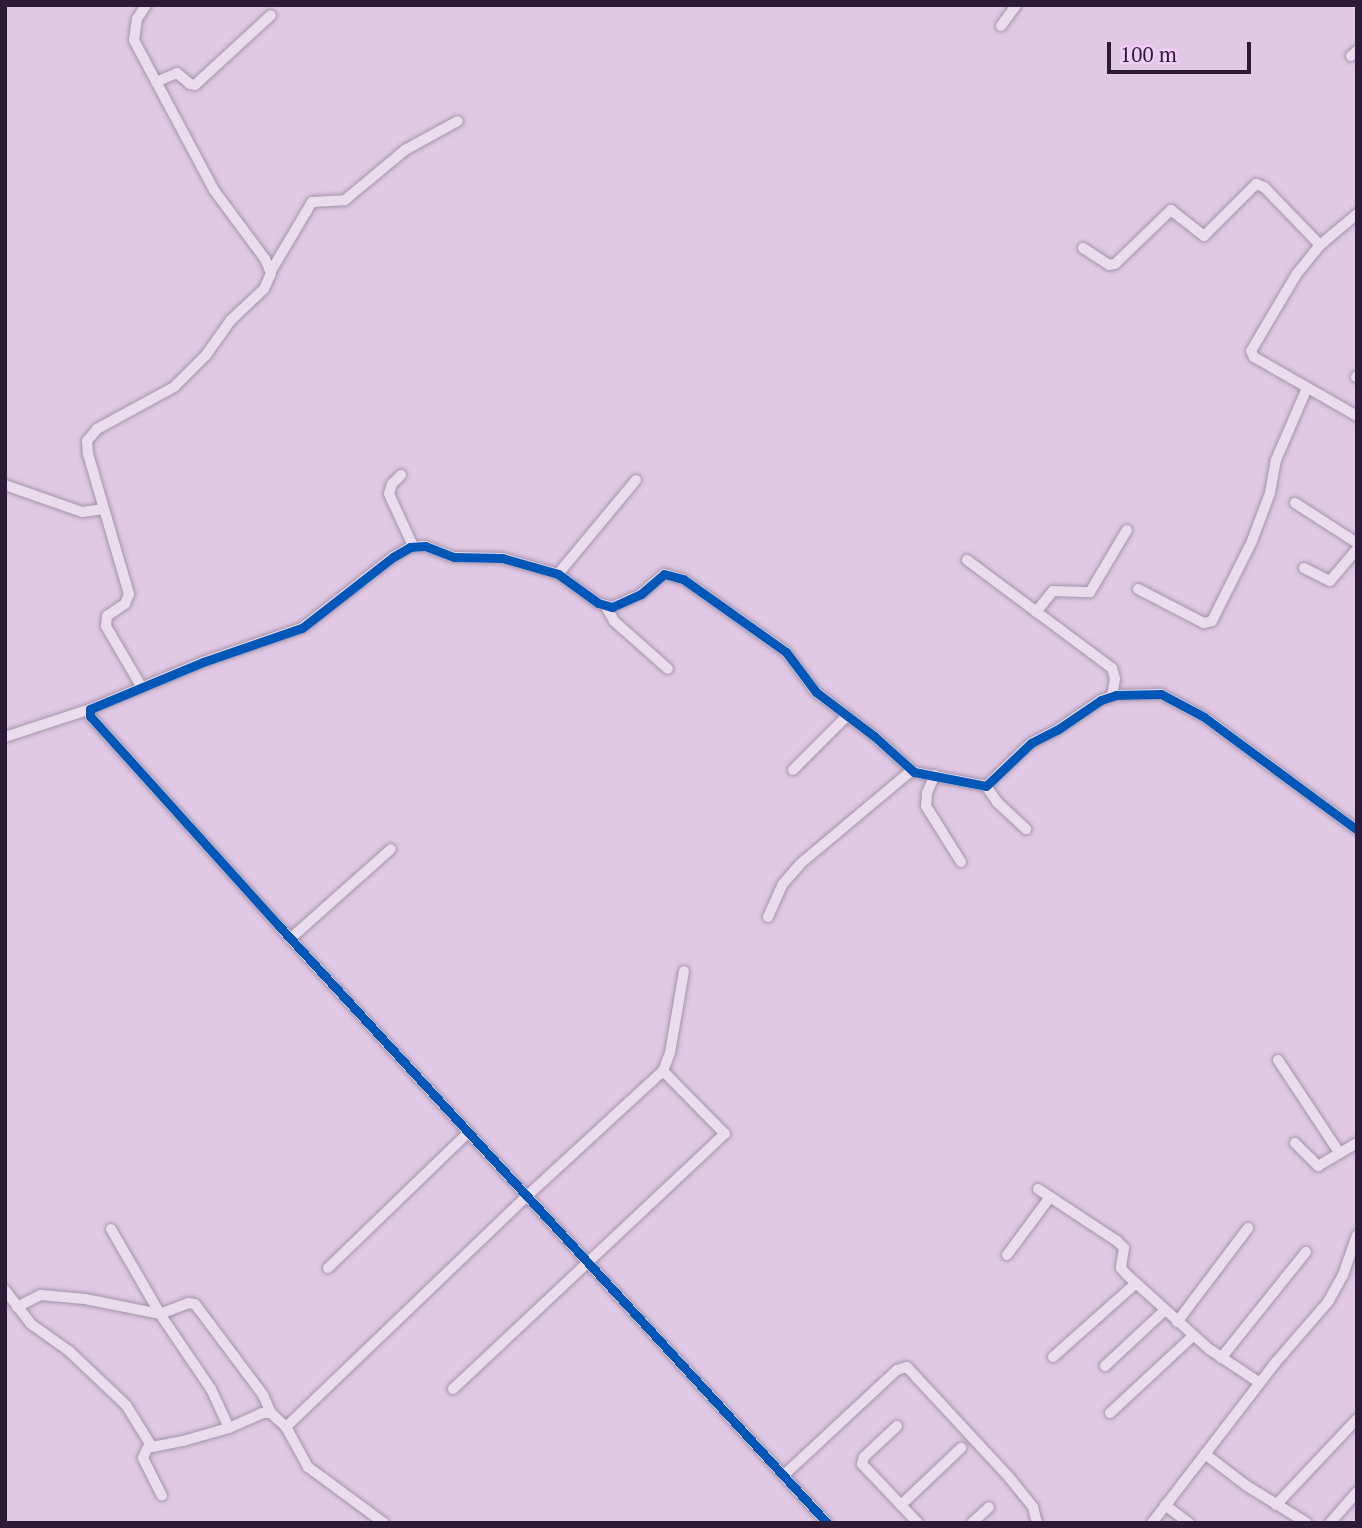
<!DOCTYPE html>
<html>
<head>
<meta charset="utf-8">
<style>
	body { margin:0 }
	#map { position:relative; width:1362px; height:1528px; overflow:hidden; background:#e1c9e5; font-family:"PT Serif",serif }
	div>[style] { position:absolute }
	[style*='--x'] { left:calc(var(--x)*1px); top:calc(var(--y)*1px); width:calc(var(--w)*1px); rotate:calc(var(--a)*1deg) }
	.roads { filter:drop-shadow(0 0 2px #a493aa) drop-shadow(0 0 2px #a493aa) }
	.minor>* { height:10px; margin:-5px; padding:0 5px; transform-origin:5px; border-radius:5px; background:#eadbed }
	.cycleway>* { height:9px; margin:-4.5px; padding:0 4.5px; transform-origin:4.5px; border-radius:4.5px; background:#0057b8 }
	span { translate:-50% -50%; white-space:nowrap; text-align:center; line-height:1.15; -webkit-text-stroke:5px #f2ccf9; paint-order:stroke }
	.frame { position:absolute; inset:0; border:7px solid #2d1a39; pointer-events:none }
	.scale { position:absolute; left:1107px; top:42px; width:144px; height:32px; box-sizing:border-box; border:4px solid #2d1a39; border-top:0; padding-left:9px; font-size:21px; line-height:24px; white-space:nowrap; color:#2d1a39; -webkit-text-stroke:5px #f2ccf9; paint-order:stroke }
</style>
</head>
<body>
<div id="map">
	<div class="roads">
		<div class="minor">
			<div style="--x:1001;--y:26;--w:26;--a:-54"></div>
			<div style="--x:1351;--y:56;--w:8;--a:-40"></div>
			<div style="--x:156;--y:82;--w:23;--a:-23"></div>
			<div style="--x:177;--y:73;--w:17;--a:40"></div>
			<div style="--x:190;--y:84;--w:5;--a:11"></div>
			<div style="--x:195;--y:85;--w:103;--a:-42.6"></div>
			<div style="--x:1357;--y:214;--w:48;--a:140"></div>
			<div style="--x:1320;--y:245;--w:38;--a:129"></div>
			<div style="--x:1296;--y:275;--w:88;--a:120.6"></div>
			<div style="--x:1251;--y:351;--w:7;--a:63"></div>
			<div style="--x:1254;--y:357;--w:119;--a:29.8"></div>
			<div style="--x:1083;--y:248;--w:31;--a:33"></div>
			<div style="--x:1109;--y:265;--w:6;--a:-9"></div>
			<div style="--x:1115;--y:264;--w:78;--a:-44"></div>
			<div style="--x:1171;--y:210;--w:42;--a:38.2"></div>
			<div style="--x:1204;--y:236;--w:74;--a:-45"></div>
			<div style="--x:1256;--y:184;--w:9;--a:21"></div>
			<div style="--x:1264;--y:187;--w:81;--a:46"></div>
			<div style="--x:271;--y:271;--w:80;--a:-59.3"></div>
			<div style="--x:312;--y:202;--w:33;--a:-3"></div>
			<div style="--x:345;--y:200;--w:78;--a:-39.8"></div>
			<div style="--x:405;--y:150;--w:60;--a:-28.7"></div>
			<div style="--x:1356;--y:377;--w:1;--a:-45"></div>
			<div style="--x:401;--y:475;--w:13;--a:135"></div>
			<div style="--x:392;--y:484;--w:10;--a:107"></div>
			<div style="--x:389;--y:494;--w:57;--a:65.2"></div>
			<div style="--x:5;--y:485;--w:82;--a:19.3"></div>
			<div style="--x:82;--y:512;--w:22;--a:-8"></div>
			<div style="--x:1295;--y:503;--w:74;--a:32.8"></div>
			<div style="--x:967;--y:560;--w:181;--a:36.7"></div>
			<div style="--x:1112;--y:668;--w:11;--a:75"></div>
			<div style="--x:1115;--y:679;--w:17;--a:100"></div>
			<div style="--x:1304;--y:568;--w:29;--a:27"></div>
			<div style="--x:1330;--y:581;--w:42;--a:-49.8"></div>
			<div style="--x:558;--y:574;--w:122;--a:-50.3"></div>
			<div style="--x:1138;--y:589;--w:74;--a:27.3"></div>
			<div style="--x:1204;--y:623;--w:8;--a:-14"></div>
			<div style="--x:1212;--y:621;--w:89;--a:-63.4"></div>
			<div style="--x:1252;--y:541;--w:51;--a:-69.4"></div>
			<div style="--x:1270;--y:493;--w:34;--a:-80"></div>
			<div style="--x:1276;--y:460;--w:78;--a:-66.7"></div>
			<div style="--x:606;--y:607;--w:16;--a:60"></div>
			<div style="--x:614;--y:621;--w:72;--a:41.6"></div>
			<div style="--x:1036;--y:612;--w:27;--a:-51"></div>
			<div style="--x:1053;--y:591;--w:37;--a:2"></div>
			<div style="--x:1090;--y:592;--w:72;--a:-59.2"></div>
			<div style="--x:141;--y:686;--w:69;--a:-120.3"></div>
			<div style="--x:106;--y:626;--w:10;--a:-84"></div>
			<div style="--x:107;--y:616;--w:22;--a:-34"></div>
			<div style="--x:125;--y:604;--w:11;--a:-68"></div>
			<div style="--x:129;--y:594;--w:146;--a:-106.3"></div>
			<div style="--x:88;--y:454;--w:13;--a:-94"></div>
			<div style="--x:87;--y:441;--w:16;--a:-50"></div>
			<div style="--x:97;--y:429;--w:88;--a:-28.6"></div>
			<div style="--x:174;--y:387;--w:45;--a:-45"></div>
			<div style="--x:206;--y:355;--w:43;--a:-54.5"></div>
			<div style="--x:231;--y:320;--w:45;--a:-43.2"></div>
			<div style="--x:264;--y:289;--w:17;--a:-66"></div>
			<div style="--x:271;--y:273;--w:15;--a:-113"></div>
			<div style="--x:265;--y:259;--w:86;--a:-126.5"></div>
			<div style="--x:214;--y:190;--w:170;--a:-118.1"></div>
			<div style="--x:134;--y:40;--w:21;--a:-82"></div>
			<div style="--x:137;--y:19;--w:17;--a:-57"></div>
			<div style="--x:5;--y:737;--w:89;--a:-18.2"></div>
			<div style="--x:793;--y:770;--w:76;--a:-45"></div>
			<div style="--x:935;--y:775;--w:20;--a:114"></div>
			<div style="--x:927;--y:793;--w:13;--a:94"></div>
			<div style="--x:926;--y:806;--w:66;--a:58"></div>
			<div style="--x:986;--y:786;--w:19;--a:55"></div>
			<div style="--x:997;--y:802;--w:40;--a:43"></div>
			<div style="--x:768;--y:917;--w:35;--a:-66"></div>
			<div style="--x:782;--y:885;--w:28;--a:-49"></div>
			<div style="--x:800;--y:864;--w:145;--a:-40"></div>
			<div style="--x:290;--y:939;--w:135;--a:-41.7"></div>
			<div style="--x:1278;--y:1060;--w:110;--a:56.5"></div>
			<div style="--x:1295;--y:1143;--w:33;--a:45"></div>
			<div style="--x:1318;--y:1166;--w:45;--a:-30.5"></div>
			<div style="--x:1038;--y:1189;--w:95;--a:33.4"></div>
			<div style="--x:1117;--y:1241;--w:10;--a:45"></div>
			<div style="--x:1124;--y:1248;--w:20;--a:99"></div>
			<div style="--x:1121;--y:1268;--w:8;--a:50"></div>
			<div style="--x:1126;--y:1274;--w:112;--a:42.1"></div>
			<div style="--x:1209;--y:1349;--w:61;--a:33.7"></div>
			<div style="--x:111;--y:1229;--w:98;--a:60"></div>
			<div style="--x:160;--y:1314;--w:91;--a:55.8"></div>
			<div style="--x:211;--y:1389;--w:43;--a:65.2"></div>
			<div style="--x:1007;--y:1255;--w:72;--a:-53.4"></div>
			<div style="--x:328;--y:1268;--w:194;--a:-44"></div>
			<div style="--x:5;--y:1290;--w:43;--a:52.6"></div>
			<div style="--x:31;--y:1324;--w:47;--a:35.4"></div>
			<div style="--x:69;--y:1351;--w:79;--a:43.5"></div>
			<div style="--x:126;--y:1405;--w:49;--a:58.2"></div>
			<div style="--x:152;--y:1447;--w:32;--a:-11"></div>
			<div style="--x:183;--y:1441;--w:48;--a:-15.8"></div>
			<div style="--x:229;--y:1428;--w:36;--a:-24"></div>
			<div style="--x:262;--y:1413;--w:9;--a:0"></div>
			<div style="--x:271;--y:1413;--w:21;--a:43"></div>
			<div style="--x:286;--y:1427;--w:46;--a:61.2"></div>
			<div style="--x:308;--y:1467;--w:94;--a:36.4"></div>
			<div style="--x:17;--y:1307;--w:27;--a:-27"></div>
			<div style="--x:41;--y:1295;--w:44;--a:5.2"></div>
			<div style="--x:85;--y:1299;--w:76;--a:11.3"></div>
			<div style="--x:160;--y:1314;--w:30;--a:-21"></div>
			<div style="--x:188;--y:1303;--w:7;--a:8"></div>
			<div style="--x:195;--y:1304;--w:114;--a:53.2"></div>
			<div style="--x:263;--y:1395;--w:20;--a:66"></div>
			<div style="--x:1177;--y:1322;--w:118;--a:-52.9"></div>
			<div style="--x:1053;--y:1357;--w:111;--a:-41.7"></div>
			<div style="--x:1221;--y:1358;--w:136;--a:-51.3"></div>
			<div style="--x:1105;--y:1366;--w:82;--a:-43"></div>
			<div style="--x:453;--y:1389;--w:373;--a:-43.2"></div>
			<div style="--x:725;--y:1134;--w:88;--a:-134.5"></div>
			<div style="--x:1110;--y:1413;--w:113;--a:-42.9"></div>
			<div style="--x:897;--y:1426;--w:45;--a:136.8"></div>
			<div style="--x:864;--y:1457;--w:7;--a:106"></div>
			<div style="--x:862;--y:1464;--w:81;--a:46.5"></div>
			<div style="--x:286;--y:1427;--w:334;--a:-43.8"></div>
			<div style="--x:527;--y:1196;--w:185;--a:-42.6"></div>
			<div style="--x:663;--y:1071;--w:19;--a:-69"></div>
			<div style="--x:670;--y:1053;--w:83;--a:-80.3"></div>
			<div style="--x:149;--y:1445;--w:14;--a:115"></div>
			<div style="--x:143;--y:1458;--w:42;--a:63.4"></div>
			<div style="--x:1205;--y:1454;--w:53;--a:37.3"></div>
			<div style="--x:1247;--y:1486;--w:70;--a:31.7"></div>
			<div style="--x:784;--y:1475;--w:154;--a:-42.9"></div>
			<div style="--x:897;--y:1370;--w:10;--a:-17"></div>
			<div style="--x:907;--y:1367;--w:149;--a:47.2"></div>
			<div style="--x:1008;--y:1476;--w:40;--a:51"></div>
			<div style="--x:1033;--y:1507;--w:16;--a:76"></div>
			<div style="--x:901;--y:1505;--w:83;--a:-43.5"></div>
			<div style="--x:1165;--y:1505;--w:30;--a:37"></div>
			<div style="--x:1276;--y:1505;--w:118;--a:-46.7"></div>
			<div style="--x:827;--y:1523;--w:809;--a:-132.55"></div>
			<div style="--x:280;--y:927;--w:284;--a:-132"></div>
			<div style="--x:90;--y:716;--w:7;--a:-90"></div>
			<div style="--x:90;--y:709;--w:122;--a:-22.6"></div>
			<div style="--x:203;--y:662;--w:105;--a:-19"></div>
			<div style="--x:302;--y:628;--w:115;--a:-38"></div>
			<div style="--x:393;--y:557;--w:20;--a:-30"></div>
			<div style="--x:410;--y:547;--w:15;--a:-4"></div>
			<div style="--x:425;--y:546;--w:31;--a:21"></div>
			<div style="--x:454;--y:557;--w:48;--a:1.2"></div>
			<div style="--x:502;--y:558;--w:58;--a:15.9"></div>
			<div style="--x:558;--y:574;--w:49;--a:35.9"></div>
			<div style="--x:598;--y:603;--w:15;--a:16"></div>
			<div style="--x:612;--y:607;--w:32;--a:-24"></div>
			<div style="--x:641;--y:594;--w:30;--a:-41"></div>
			<div style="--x:664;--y:574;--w:20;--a:15"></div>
			<div style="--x:683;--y:579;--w:126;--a:35.3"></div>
			<div style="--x:786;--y:652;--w:50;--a:53.1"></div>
			<div style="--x:816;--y:692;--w:73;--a:37.2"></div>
			<div style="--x:874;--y:736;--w:54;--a:42"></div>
			<div style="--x:914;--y:772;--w:73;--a:11"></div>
			<div style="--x:986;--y:786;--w:62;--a:-43.7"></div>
			<div style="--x:1031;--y:743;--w:29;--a:-27"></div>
			<div style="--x:1057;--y:730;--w:53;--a:-34.3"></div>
			<div style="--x:1101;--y:700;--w:16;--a:-18"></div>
			<div style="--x:1116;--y:695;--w:45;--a:-1.3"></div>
			<div style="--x:1161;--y:694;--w:49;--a:28.1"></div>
			<div style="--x:1204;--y:717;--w:190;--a:36.4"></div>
			<div style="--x:972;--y:1523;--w:23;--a:-43"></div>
			<div style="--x:1152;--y:1523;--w:203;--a:-52.4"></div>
			<div style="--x:1276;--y:1362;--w:79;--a:-49.1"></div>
			<div style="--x:1328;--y:1302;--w:31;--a:-61"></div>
			<div style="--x:1343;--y:1275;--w:42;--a:-70.7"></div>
			<div style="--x:1330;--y:1523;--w:41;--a:-48.9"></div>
		</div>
	</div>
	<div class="cycleway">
		<div style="--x:827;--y:1523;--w:809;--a:-132.55"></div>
		<div style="--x:280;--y:927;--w:284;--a:-132"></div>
		<div style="--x:90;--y:716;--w:7;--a:-90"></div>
		<div style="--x:90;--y:709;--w:122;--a:-22.6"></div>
		<div style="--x:203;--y:662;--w:105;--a:-19"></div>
		<div style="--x:302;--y:628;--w:115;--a:-38"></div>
		<div style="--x:393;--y:557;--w:20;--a:-30"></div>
		<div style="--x:410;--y:547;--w:15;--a:-4"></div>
		<div style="--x:425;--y:546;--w:31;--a:21"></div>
		<div style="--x:454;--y:557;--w:48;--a:1.2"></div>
		<div style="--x:502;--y:558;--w:58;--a:15.9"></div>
		<div style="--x:558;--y:574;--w:49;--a:35.9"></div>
		<div style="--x:598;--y:603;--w:15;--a:16"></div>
		<div style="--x:612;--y:607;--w:32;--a:-24"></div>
		<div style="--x:641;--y:594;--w:30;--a:-41"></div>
		<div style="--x:664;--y:574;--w:20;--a:15"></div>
		<div style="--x:683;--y:579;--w:126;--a:35.3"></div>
		<div style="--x:786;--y:652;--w:50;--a:53.1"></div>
		<div style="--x:816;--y:692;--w:73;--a:37.2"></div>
		<div style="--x:874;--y:736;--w:54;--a:42"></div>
		<div style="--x:914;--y:772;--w:73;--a:11"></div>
		<div style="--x:986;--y:786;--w:62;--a:-43.7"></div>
		<div style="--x:1031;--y:743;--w:29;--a:-27"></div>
		<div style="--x:1057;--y:730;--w:53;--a:-34.3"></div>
		<div style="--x:1101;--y:700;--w:16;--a:-18"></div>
		<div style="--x:1116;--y:695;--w:45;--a:-1.3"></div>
		<div style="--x:1161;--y:694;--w:49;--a:28.1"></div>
		<div style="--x:1204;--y:717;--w:190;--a:36.4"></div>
	</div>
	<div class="frame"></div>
	<div class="scale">100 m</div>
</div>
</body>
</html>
